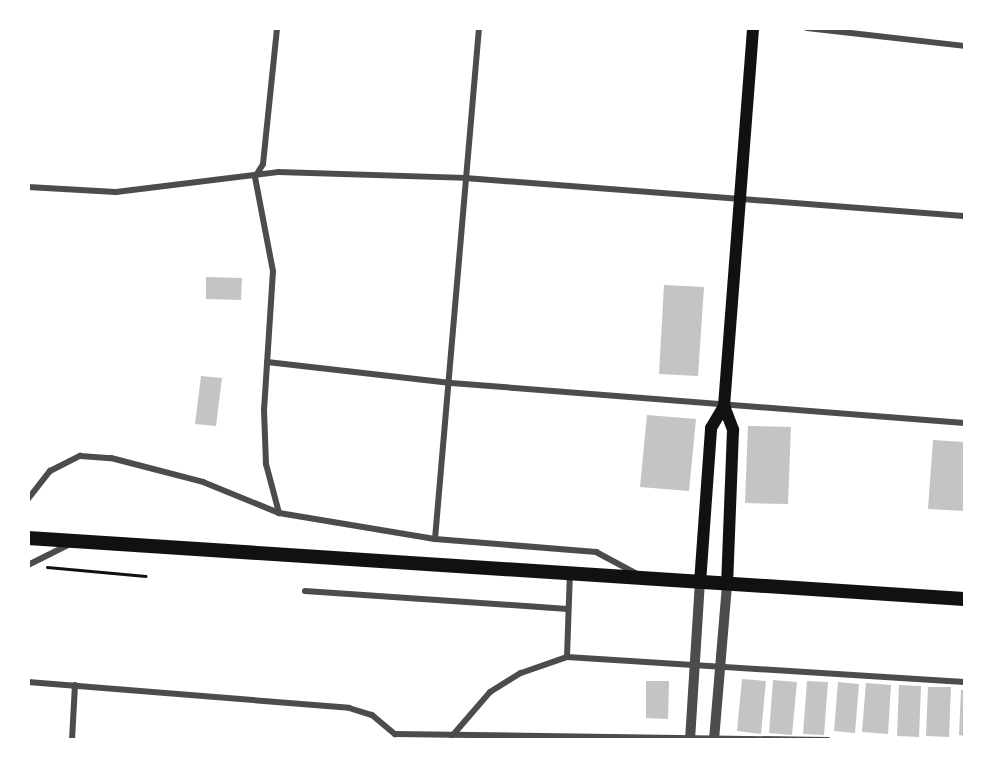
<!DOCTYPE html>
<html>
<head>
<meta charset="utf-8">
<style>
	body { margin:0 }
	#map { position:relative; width:993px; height:768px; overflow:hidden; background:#fff; font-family:"Work Sans",sans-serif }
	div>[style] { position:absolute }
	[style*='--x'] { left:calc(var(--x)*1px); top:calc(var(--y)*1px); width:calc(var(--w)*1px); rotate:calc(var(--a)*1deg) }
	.building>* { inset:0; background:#c4c4c4 }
	.path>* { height:3px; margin:-1.5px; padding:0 1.5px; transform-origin:1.5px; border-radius:1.5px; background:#111 }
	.minor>* { height:6px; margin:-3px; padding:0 3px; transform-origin:3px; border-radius:3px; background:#4c4c4c }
	.tertiary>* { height:10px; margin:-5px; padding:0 5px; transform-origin:5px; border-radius:5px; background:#4c4c4c }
	.secondary>* { height:12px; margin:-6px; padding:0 6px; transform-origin:6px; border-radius:6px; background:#111 }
	.trunk>* { height:14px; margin:-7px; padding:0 7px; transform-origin:7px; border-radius:7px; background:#111 }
	span { translate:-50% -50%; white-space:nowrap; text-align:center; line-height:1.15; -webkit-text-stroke:5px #fff; paint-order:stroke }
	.frame { position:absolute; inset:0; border:30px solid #fff; pointer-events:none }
</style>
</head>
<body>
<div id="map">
	<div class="building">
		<div style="clip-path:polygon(206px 277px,242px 278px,241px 300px,206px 299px)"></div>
		<div style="clip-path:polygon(664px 285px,704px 287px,698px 376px,659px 374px)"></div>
		<div style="clip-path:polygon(201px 376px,222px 378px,216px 426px,195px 424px)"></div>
		<div style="clip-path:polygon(647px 415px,696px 419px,689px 491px,640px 487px)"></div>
		<div style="clip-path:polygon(748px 426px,791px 427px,788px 504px,745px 503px)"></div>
		<div style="clip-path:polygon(933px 440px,964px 442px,964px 511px,928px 509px)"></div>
		<div style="clip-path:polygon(742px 679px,766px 681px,761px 734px,737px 731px)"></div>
		<div style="clip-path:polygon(773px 680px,797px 682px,792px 735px,769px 733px)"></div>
		<div style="clip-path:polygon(646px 681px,669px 681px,668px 719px,646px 718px)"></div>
		<div style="clip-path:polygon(807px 681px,828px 682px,824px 735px,803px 734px)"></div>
		<div style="clip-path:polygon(838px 682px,859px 684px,855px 733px,834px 731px)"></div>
		<div style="clip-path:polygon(866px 683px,891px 685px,888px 734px,862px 732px)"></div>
		<div style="clip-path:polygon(899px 685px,921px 686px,919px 737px,897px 736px)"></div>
		<div style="clip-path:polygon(928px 687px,951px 687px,949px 737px,926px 736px)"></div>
		<div style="clip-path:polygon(961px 690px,964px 690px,964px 736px,959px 735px)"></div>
	</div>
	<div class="path">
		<div style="--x:47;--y:567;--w:99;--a:5.2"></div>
	</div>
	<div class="minor">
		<div style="--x:807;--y:28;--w:158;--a:6.5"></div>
		<div style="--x:255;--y:177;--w:96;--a:79.2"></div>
		<div style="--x:273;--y:271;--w:139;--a:93.7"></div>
		<div style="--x:264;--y:410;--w:54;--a:87.9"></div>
		<div style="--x:266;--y:464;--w:51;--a:75.1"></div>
		<div style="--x:255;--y:177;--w:15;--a:-58"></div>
		<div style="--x:263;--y:164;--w:137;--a:-84.1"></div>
		<div style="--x:28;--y:187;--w:88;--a:3.3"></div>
		<div style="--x:116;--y:192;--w:163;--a:-7"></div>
		<div style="--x:278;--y:172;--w:187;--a:1.8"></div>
		<div style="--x:465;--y:178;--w:500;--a:4.35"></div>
		<div style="--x:267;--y:362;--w:185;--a:6.5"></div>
		<div style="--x:451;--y:383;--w:515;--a:4.46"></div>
		<div style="--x:28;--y:499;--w:36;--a:-52"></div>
		<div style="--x:50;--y:471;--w:34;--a:-27"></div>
		<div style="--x:80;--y:456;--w:31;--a:4"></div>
		<div style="--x:111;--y:458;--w:95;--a:14.6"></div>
		<div style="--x:203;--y:482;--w:82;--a:22.2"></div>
		<div style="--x:279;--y:513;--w:158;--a:9.5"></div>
		<div style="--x:435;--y:539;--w:162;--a:4.6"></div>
		<div style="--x:596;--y:552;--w:47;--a:28.2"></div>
		<div style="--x:435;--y:539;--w:513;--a:-85.08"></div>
		<div style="--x:28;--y:565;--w:47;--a:-26.6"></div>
		<div style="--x:305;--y:591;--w:263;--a:3.9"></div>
		<div style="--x:567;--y:657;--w:84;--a:-88"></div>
		<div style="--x:28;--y:682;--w:322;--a:4.6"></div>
		<div style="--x:349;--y:708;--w:24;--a:17"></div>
		<div style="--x:372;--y:715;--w:30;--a:40"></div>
		<div style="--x:395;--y:734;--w:433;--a:0.8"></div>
		<div style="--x:452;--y:736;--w:58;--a:-49.2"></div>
		<div style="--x:490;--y:692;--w:36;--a:-32"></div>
		<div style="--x:521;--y:673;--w:49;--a:-19.2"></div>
		<div style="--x:567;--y:657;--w:398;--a:3.6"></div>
		<div style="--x:72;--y:740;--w:55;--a:-86.9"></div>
	</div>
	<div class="tertiary">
		<div style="--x:690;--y:740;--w:157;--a:-86.4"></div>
		<div style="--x:714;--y:740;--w:157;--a:-85.2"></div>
	</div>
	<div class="secondary">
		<div style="--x:724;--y:406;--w:26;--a:69"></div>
		<div style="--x:733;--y:430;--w:154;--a:92.2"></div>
		<div style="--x:700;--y:583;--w:155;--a:-85.9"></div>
		<div style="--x:711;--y:428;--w:26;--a:-59"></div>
		<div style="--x:724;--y:406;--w:379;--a:-85.6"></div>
	</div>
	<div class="trunk">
		<div style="--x:28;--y:538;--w:938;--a:3.73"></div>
	</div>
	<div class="frame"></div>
</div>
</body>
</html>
